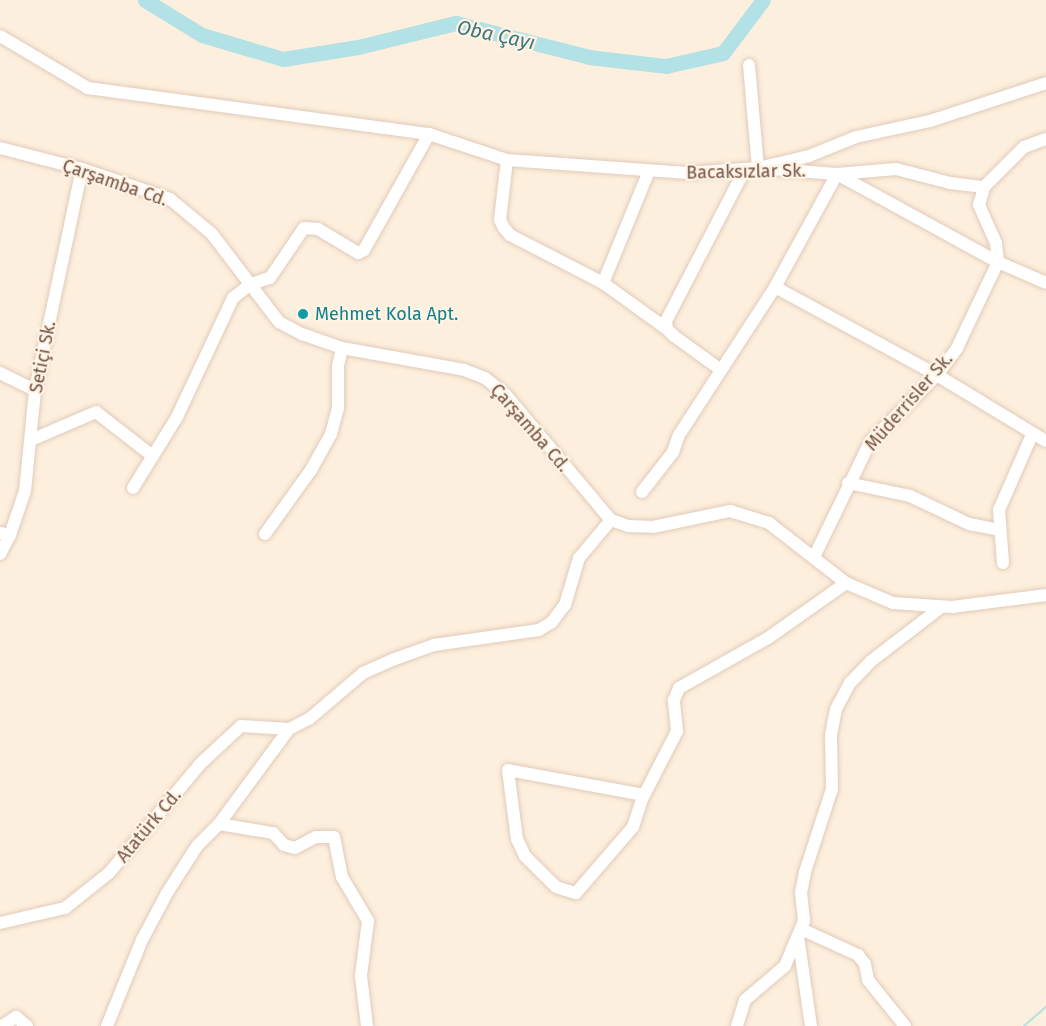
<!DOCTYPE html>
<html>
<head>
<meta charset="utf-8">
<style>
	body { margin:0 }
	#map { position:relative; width:1046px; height:1026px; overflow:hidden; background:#fdefdd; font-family:"Fira Sans",sans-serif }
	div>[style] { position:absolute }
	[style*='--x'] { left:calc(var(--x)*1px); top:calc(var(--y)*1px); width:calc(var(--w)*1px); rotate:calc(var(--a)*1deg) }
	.stream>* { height:2px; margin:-1px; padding:0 1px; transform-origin:1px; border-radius:1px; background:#b2e1e6 }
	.river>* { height:15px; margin:-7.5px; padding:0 7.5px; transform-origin:7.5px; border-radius:7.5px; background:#b2e1e6 }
	.roads { filter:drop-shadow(0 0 2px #e1cbba) drop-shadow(0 0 2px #e1cbba) }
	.minor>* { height:12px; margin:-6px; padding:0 6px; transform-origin:6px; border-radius:6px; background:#fff }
	.dots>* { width:16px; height:16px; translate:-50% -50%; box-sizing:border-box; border:3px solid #fff3e4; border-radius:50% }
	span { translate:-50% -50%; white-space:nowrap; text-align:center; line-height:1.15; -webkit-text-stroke:4.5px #fff3e4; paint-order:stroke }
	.street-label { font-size:18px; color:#735445 }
	.culture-label { font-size:18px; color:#0d838f }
	.left { translate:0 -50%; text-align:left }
	.water-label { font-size:20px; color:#3b7881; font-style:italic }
</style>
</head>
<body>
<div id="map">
	<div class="stream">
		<div style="--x:1024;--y:1026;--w:29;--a:-41"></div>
	</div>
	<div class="river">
		<div style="--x:145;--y:0;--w:67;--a:31.6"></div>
		<div style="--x:202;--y:35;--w:84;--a:16.5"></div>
		<div style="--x:283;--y:59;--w:76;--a:-9.1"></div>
		<div style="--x:358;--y:47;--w:101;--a:-13.8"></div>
		<div style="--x:456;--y:23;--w:137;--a:14.3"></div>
		<div style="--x:589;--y:57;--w:78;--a:6.7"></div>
		<div style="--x:666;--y:66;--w:58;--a:-12.8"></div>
		<div style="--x:723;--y:53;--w:66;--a:-53"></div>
	</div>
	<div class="roads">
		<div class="minor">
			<div style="--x:0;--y:36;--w:102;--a:30.6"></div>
			<div style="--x:88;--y:88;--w:344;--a:7.7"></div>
			<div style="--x:429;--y:134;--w:82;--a:18.4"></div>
			<div style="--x:507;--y:160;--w:181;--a:4.1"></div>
			<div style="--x:688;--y:173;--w:70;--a:-4.1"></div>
			<div style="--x:758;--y:168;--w:79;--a:4.3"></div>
			<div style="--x:837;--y:174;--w:59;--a:-4.8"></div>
			<div style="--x:896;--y:169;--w:56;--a:14.5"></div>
			<div style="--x:950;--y:183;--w:34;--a:7"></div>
			<div style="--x:749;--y:65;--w:103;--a:85"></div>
			<div style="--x:758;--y:168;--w:52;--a:-13.2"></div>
			<div style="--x:809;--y:156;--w:51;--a:-22"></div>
			<div style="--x:856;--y:137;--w:76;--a:-12.2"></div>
			<div style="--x:930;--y:121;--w:122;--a:-18.1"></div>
			<div style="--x:0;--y:148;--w:85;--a:14.4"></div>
			<div style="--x:82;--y:169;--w:93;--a:18.8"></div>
			<div style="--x:170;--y:199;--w:55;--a:39.8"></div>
			<div style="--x:212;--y:234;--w:111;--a:52.7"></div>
			<div style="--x:279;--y:322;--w:26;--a:28"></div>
			<div style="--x:302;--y:334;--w:42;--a:19.3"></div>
			<div style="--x:342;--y:348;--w:124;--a:10.2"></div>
			<div style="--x:464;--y:370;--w:22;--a:21"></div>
			<div style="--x:485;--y:378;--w:27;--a:39"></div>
			<div style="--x:506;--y:395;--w:163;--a:50"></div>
			<div style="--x:611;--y:520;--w:18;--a:19"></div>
			<div style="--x:628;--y:526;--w:25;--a:2"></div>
			<div style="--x:653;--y:527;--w:79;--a:-11.7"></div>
			<div style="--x:730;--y:511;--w:41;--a:17.1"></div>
			<div style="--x:769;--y:523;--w:98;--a:37.9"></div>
			<div style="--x:846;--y:583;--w:51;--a:23.1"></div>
			<div style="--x:893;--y:603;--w:59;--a:3.9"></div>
			<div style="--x:952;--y:607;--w:95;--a:-7.3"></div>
			<div style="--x:507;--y:160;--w:60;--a:96.7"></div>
			<div style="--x:500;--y:220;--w:9;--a:63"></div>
			<div style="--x:504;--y:228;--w:9;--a:49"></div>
			<div style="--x:510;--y:235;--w:105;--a:27.3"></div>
			<div style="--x:649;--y:171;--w:121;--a:112.3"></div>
			<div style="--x:603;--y:283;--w:79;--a:35.7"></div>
			<div style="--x:775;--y:287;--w:184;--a:28.5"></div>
			<div style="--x:937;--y:375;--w:127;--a:31.2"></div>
			<div style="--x:721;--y:370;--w:58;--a:-144.1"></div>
			<div style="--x:674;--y:336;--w:10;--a:-135"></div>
			<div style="--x:667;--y:329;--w:8;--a:-97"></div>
			<div style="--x:666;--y:321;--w:171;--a:-62.5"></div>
			<div style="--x:0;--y:373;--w:39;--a:26"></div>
			<div style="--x:31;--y:440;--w:71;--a:-23.3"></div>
			<div style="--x:96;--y:412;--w:68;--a:37.9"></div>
			<div style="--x:848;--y:483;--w:63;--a:11.8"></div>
			<div style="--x:910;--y:496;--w:65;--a:25.4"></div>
			<div style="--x:969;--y:524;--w:31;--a:11"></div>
			<div style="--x:133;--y:488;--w:84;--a:-58.2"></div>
			<div style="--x:177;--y:417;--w:132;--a:-64.8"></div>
			<div style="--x:233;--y:298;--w:23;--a:-38"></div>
			<div style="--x:251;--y:284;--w:20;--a:-18"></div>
			<div style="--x:270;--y:278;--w:60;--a:-55.8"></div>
			<div style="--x:304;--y:228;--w:14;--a:4"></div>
			<div style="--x:318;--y:229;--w:47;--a:31"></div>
			<div style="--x:358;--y:253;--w:7;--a:-27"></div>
			<div style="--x:364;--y:250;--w:133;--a:-60.7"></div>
			<div style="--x:642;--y:492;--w:51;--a:-52.2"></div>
			<div style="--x:673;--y:452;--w:18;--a:-71"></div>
			<div style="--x:679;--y:435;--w:176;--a:-57"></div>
			<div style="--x:775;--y:287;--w:129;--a:-61.2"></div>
			<div style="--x:837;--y:174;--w:183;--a:28.7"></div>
			<div style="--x:998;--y:262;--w:52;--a:23.6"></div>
			<div style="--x:0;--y:533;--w:10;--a:11"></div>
			<div style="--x:10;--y:535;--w:46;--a:-71.2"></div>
			<div style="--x:25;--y:491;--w:101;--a:-84.3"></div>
			<div style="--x:35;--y:390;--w:226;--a:-78"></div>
			<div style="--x:265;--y:534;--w:79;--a:-54.3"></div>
			<div style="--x:311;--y:470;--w:41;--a:-60.9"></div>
			<div style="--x:331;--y:434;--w:27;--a:-75"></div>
			<div style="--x:338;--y:408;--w:42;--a:-90"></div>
			<div style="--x:338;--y:366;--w:18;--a:-77"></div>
			<div style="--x:0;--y:554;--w:21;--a:-62"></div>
			<div style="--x:814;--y:557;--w:128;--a:-64"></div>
			<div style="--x:870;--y:442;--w:95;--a:-45"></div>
			<div style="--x:937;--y:375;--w:34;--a:-53"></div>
			<div style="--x:957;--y:348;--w:95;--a:-64.5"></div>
			<div style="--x:998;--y:262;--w:19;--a:-96"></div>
			<div style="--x:996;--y:243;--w:42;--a:-114.1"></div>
			<div style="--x:979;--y:205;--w:19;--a:-74"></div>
			<div style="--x:984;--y:187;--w:57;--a:-45"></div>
			<div style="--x:1024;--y:147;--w:23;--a:-20"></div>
			<div style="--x:1003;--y:563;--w:53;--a:-94.3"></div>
			<div style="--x:999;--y:510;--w:82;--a:-66.3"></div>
			<div style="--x:644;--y:795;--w:138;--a:-169.6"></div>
			<div style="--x:508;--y:770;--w:70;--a:82.6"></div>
			<div style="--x:517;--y:839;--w:19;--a:65"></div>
			<div style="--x:525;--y:856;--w:44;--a:45"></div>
			<div style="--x:556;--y:887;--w:21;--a:17"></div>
			<div style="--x:576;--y:893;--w:87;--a:-49.2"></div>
			<div style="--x:633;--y:827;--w:29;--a:-72"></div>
			<div style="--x:642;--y:799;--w:61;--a:-62.6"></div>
			<div style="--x:670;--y:745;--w:16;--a:-63"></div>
			<div style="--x:677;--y:731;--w:31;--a:-96"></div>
			<div style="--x:674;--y:700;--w:13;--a:-67"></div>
			<div style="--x:679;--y:688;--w:102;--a:-29.3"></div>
			<div style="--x:768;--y:638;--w:95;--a:-35.2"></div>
			<div style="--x:219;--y:824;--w:55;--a:9.5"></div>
			<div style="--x:273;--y:833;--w:16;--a:47"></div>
			<div style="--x:284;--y:845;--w:11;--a:15"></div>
			<div style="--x:295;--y:848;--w:24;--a:-28"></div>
			<div style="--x:316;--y:837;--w:18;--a:0"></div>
			<div style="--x:334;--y:837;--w:41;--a:78.7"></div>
			<div style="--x:342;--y:877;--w:51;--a:59.4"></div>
			<div style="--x:368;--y:921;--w:55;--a:97.3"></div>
			<div style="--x:361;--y:976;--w:50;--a:83.2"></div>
			<div style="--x:0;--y:923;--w:67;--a:-13"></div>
			<div style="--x:65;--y:908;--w:56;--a:-38.5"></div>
			<div style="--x:109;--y:873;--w:142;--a:-50.1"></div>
			<div style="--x:200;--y:764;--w:56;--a:-42.8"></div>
			<div style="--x:241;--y:726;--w:48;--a:3.6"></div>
			<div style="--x:289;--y:729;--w:22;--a:-27"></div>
			<div style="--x:309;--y:719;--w:71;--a:-40.4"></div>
			<div style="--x:363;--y:673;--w:32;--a:-24"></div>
			<div style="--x:392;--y:660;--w:45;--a:-19.7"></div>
			<div style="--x:434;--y:645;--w:106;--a:-8.1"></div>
			<div style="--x:539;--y:630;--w:15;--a:-32"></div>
			<div style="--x:552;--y:622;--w:21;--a:-53"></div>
			<div style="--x:565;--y:605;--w:49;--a:-73.4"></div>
			<div style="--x:579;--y:558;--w:50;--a:-49.9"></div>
			<div style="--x:801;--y:929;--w:63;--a:24.5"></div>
			<div style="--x:858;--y:955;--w:11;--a:52"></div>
			<div style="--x:865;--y:964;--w:16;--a:79"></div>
			<div style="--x:868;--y:980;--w:59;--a:51.2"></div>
			<div style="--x:798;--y:936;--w:91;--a:81.8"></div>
			<div style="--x:2;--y:1026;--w:17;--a:-33"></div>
			<div style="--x:16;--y:1017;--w:14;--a:39"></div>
			<div style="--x:107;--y:1026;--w:93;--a:-67.9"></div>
			<div style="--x:142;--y:940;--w:53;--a:-62"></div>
			<div style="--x:167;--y:893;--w:56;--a:-57.4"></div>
			<div style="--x:197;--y:846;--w:31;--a:-45"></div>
			<div style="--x:219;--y:824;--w:118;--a:-53.6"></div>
			<div style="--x:737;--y:1026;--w:27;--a:-73"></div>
			<div style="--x:745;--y:1000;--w:52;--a:-40.4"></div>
			<div style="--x:785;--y:966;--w:49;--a:-67.1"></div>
			<div style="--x:804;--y:921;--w:28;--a:-96"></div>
			<div style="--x:801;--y:893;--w:21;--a:-79"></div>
			<div style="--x:805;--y:872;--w:87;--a:-72"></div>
			<div style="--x:832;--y:789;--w:54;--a:-91.1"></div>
			<div style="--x:831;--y:735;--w:26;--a:-79"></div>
			<div style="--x:836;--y:709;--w:30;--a:-62"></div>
			<div style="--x:850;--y:683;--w:30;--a:-46"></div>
			<div style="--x:871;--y:661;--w:88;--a:-37.6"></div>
		</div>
	</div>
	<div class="dots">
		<div style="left:303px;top:314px;background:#0f9aa8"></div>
	</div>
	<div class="street-label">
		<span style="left:746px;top:172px;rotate:-1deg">Bacaksızlar Sk.</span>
		<span style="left:115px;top:183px;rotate:19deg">Çarşamba Cd.</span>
		<span style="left:43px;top:357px;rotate:-79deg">Setiçi Sk.</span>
		<span style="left:909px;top:402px;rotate:-49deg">Müderrisler Sk.</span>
		<span style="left:530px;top:428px;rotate:49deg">Çarşamba Cd.</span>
		<span style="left:149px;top:826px;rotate:-50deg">Atatürk Cd.</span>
	</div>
	<div class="culture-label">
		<span class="left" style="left:315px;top:314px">Mehmet Kola Apt.</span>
	</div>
	<div class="water-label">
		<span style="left:496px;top:35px;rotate:12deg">Oba Çayı</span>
	</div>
</div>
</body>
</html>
